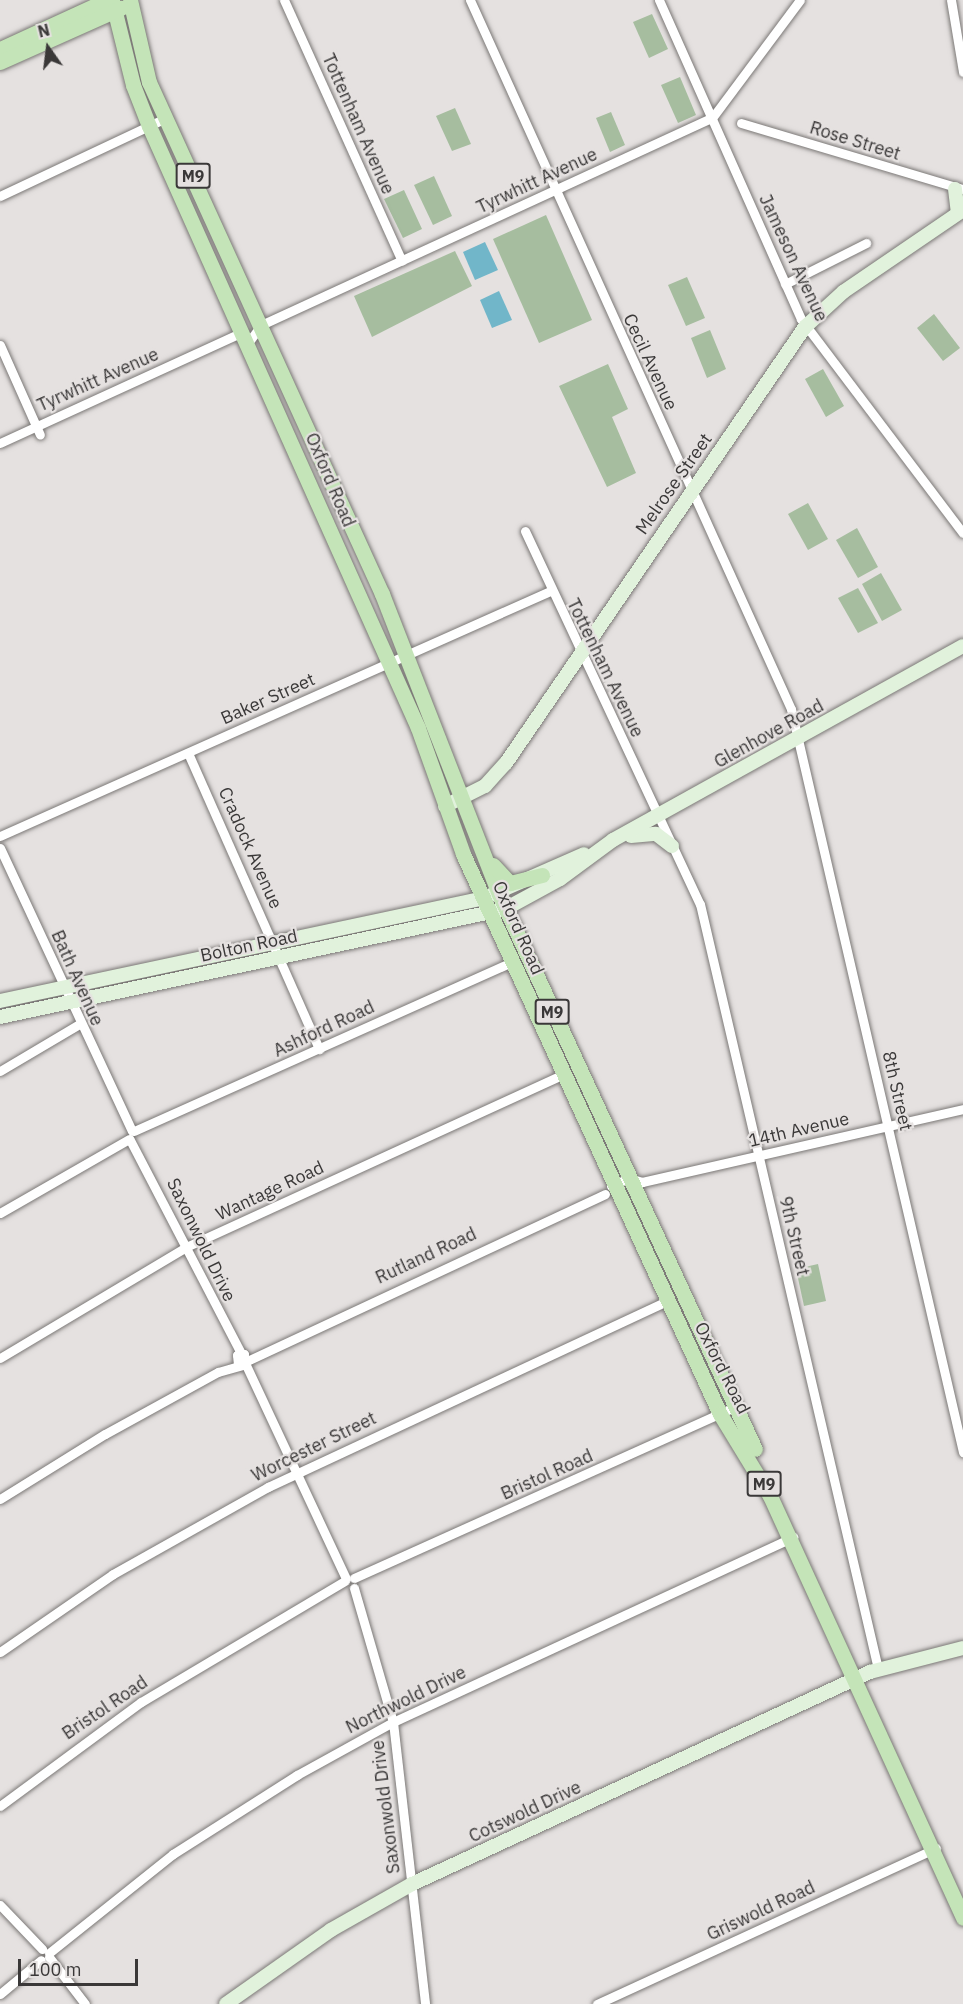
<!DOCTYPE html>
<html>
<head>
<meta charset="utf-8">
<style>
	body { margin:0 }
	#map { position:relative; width:963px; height:2004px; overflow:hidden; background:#e5e1e0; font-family:"IBM Plex Sans",sans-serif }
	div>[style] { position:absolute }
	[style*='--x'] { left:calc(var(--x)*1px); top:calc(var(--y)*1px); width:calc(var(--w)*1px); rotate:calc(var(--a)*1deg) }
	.green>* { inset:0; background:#a6bd9f }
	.water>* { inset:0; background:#71b6c9 }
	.roads { filter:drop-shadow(0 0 2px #7b7876) drop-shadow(0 0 2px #7b7876) }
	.street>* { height:9px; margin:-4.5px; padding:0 4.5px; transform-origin:4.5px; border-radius:4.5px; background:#fff }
	.secondary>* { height:14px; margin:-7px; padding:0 7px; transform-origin:7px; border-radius:7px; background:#e1f2dc }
	.primary>* { height:15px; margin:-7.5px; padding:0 7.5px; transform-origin:7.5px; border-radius:7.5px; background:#c4e4b8 }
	span { translate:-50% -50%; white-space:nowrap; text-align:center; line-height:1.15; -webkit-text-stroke:4.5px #e5e1e0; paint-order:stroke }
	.shield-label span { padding:2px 4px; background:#e5e1e0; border:2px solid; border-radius:4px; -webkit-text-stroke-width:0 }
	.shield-label { font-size:16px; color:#3a3838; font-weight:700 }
	.street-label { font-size:18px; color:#3a3838 }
	.north { position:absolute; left:18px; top:18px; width:60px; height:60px; -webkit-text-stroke:4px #e5e1e0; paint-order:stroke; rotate:346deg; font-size:16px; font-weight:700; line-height:24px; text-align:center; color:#3a3838 }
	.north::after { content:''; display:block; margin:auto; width:21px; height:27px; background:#3a3838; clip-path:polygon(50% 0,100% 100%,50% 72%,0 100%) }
	.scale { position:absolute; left:18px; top:1959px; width:120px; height:27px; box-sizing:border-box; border:3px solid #3a3838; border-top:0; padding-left:8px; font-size:18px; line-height:21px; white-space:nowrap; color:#3a3838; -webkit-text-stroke:4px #e5e1e0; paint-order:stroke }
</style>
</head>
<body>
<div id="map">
	<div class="green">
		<div style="clip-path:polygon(652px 14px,668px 49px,649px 58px,633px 22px)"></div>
		<div style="clip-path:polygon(680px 77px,696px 115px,678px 123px,661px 85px)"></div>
		<div style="clip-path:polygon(455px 108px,471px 144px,452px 151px,436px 116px)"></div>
		<div style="clip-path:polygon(611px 112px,625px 145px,610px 152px,596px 118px)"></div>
		<div style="clip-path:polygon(434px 176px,452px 216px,433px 225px,414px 185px)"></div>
		<div style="clip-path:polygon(404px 190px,422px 229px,403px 238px,384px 199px)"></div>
		<div style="clip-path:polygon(546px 215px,592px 320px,539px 343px,493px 239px)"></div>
		<div style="clip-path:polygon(455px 251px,472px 286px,372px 337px,354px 296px)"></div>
		<div style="clip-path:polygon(687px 277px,705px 318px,686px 326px,668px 285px)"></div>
		<div style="clip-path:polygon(934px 314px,960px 348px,943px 361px,917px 328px)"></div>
		<div style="clip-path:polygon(710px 330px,726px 369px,707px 378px,691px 338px)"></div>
		<div style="clip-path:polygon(608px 364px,628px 409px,612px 417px,636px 473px,607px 487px,559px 386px)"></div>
		<div style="clip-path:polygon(823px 369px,844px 406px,826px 417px,805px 379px)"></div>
		<div style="clip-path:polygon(808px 503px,828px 539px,808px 550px,788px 514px)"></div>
		<div style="clip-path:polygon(857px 528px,878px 567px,858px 578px,836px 540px)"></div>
		<div style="clip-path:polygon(881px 573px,902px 610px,882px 621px,862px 584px)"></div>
		<div style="clip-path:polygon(858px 588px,878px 623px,858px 633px,838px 598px)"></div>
		<div style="clip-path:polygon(818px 1264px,826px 1301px,804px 1306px,796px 1269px)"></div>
	</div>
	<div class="water">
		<div style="clip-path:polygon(485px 242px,498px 270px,475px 280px,463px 252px)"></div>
		<div style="clip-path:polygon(499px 291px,512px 320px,492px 328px,480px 300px)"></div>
	</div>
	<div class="roads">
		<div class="street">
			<div style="--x:284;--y:0;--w:286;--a:65.7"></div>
			<div style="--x:470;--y:0;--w:778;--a:65.64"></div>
			<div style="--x:791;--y:709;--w:763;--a:76.97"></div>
			<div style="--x:659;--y:0;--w:349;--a:66"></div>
			<div style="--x:801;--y:319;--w:268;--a:52.9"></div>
			<div style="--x:951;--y:0;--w:73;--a:80.5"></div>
			<div style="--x:741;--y:123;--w:232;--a:16.6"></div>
			<div style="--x:0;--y:196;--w:183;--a:-25.2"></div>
			<div style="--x:785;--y:284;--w:91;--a:-26.8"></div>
			<div style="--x:248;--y:343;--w:22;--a:-54"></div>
			<div style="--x:261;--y:325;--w:496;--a:-24.7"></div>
			<div style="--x:712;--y:118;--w:147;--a:-53.3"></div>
			<div style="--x:0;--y:345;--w:98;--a:66"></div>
			<div style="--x:0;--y:443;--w:267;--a:-24.6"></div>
			<div style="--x:525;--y:531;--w:412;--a:64.9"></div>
			<div style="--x:700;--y:904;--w:785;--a:76.9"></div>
			<div style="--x:188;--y:753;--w:324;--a:66.1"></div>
			<div style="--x:0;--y:836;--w:602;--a:-24.01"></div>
			<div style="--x:0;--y:848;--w:312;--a:65"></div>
			<div style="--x:0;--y:1071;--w:92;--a:-30.7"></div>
			<div style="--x:134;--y:1131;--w:414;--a:-24.1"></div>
			<div style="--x:130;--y:1140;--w:240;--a:62.5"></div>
			<div style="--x:611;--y:1186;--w:20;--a:-24"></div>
			<div style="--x:629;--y:1178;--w:14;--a:17"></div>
			<div style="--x:642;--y:1182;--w:329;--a:-12.8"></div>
			<div style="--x:0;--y:1213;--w:149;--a:-29.8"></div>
			<div style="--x:0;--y:1358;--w:217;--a:-30.8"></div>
			<div style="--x:186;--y:1247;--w:416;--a:-24.6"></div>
			<div style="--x:247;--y:1361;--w:395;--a:-25"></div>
			<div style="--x:245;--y:1363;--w:238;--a:64.9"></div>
			<div style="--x:0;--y:1499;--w:123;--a:-31.8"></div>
			<div style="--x:105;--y:1434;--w:129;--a:-28.8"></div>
			<div style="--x:218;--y:1372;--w:26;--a:-16"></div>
			<div style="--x:243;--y:1365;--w:11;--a:-85"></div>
			<div style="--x:244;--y:1354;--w:7;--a:172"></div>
			<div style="--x:237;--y:1355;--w:9;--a:84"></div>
			<div style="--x:354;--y:1578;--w:417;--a:-24.2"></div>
			<div style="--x:354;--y:1588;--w:140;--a:73.8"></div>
			<div style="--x:393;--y:1722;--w:284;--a:83.5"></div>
			<div style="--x:0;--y:1652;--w:137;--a:-34.6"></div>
			<div style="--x:113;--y:1574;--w:178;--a:-29.3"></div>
			<div style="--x:268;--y:1487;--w:433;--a:-25"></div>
			<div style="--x:0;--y:1806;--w:175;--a:-36.4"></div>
			<div style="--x:141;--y:1702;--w:237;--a:-30.7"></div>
			<div style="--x:0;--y:1905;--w:61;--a:46.3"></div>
			<div style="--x:49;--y:1953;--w:159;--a:-38.6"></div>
			<div style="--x:173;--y:1854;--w:147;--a:-32.5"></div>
			<div style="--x:297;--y:1775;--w:110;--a:-28.9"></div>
			<div style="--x:393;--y:1722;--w:441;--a:-24.8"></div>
			<div style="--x:49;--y:1957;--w:59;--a:52.5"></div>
			<div style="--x:0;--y:1994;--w:53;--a:-39.7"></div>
			<div style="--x:597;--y:2004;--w:373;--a:-24.7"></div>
		</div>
		<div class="secondary">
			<div style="--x:955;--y:189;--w:24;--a:83"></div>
			<div style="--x:445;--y:806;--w:45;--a:-26.6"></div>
			<div style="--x:485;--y:786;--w:31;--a:-48"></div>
			<div style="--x:506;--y:763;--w:529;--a:-55.56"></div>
			<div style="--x:805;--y:327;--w:52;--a:-42.6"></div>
			<div style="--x:843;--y:292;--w:145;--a:-34.3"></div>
			<div style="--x:631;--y:836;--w:25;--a:-5"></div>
			<div style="--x:656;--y:834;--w:20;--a:37"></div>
			<div style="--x:0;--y:1001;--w:495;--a:-12"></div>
			<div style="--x:484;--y:898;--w:109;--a:-23.7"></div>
			<div style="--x:0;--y:1017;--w:516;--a:-12.07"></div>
			<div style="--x:505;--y:909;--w:63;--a:-28.6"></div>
			<div style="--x:560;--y:879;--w:66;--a:-36.3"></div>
			<div style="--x:613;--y:840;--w:400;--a:-29"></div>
			<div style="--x:226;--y:2004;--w:128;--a:-35.2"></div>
			<div style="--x:331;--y:1930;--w:93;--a:-29.6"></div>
			<div style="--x:412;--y:1884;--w:505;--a:-24.84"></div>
			<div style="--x:870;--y:1672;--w:96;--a:-14.5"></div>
		</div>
		<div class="primary">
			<div style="--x:112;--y:0;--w:88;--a:76.1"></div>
			<div style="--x:133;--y:85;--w:44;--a:68.7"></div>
			<div style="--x:149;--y:126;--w:659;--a:65.92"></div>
			<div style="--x:418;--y:728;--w:134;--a:70.3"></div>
			<div style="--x:463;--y:854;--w:616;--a:65.35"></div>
			<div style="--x:720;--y:1414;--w:96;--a:58.6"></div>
			<div style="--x:770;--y:1496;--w:464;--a:65.4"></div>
			<div style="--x:130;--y:0;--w:84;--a:77"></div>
			<div style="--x:149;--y:82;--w:563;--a:65.53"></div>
			<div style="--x:382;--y:594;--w:322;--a:68.7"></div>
			<div style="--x:499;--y:894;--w:611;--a:65.24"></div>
			<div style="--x:0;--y:49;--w:118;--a:-24.6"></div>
			<div style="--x:0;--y:62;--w:133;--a:-24.1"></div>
			<div style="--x:493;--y:865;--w:25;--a:47"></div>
			<div style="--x:510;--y:883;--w:33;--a:-14"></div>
		</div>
	</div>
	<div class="shield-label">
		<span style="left:193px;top:176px">M9</span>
		<span style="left:552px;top:1012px">M9</span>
		<span style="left:764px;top:1484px">M9</span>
	</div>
	<div class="street-label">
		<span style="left:358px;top:124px;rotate:66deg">Tottenham Avenue</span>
		<span style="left:855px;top:141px;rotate:17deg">Rose Street</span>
		<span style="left:537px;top:181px;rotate:-25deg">Tyrwhitt Avenue</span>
		<span style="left:793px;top:258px;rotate:65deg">Jameson Avenue</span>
		<span style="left:650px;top:362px;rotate:65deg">Cecil Avenue</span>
		<span style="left:98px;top:380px;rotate:-24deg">Tyrwhitt Avenue</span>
		<span style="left:330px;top:480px;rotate:67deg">Oxford Road</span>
		<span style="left:674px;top:484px;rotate:-55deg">Melrose Street</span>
		<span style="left:605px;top:668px;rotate:64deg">Tottenham Avenue</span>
		<span style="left:268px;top:699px;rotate:-24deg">Baker Street</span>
		<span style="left:769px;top:734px;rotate:-29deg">Glenhove Road</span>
		<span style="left:250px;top:848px;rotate:66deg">Cradock Avenue</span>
		<span style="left:518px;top:928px;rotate:66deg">Oxford Road</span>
		<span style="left:249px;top:946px;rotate:-12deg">Bolton Road</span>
		<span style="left:77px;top:978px;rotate:66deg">Bath Avenue</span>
		<span style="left:324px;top:1029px;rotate:-25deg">Ashford Road</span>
		<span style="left:897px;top:1091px;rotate:77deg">8th Street</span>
		<span style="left:799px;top:1130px;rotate:-13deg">14th Avenue</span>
		<span style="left:270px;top:1191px;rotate:-25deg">Wantage Road</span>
		<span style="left:794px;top:1236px;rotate:77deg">9th Street</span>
		<span style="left:201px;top:1240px;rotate:64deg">Saxonwold Drive</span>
		<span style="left:426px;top:1256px;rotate:-25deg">Rutland Road</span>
		<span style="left:722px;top:1368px;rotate:63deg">Oxford Road</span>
		<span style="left:314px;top:1447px;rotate:-26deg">Worcester Street</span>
		<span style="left:547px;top:1475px;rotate:-24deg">Bristol Road</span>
		<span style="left:406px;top:1700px;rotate:-26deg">Northwold Drive</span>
		<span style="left:105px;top:1708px;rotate:-34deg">Bristol Road</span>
		<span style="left:386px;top:1807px;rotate:-97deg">Saxonwold Drive</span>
		<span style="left:525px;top:1812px;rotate:-25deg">Cotswold Drive</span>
		<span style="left:761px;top:1911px;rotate:-25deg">Griswold Road</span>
	</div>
	<div class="north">N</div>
	<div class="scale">100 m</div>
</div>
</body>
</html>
